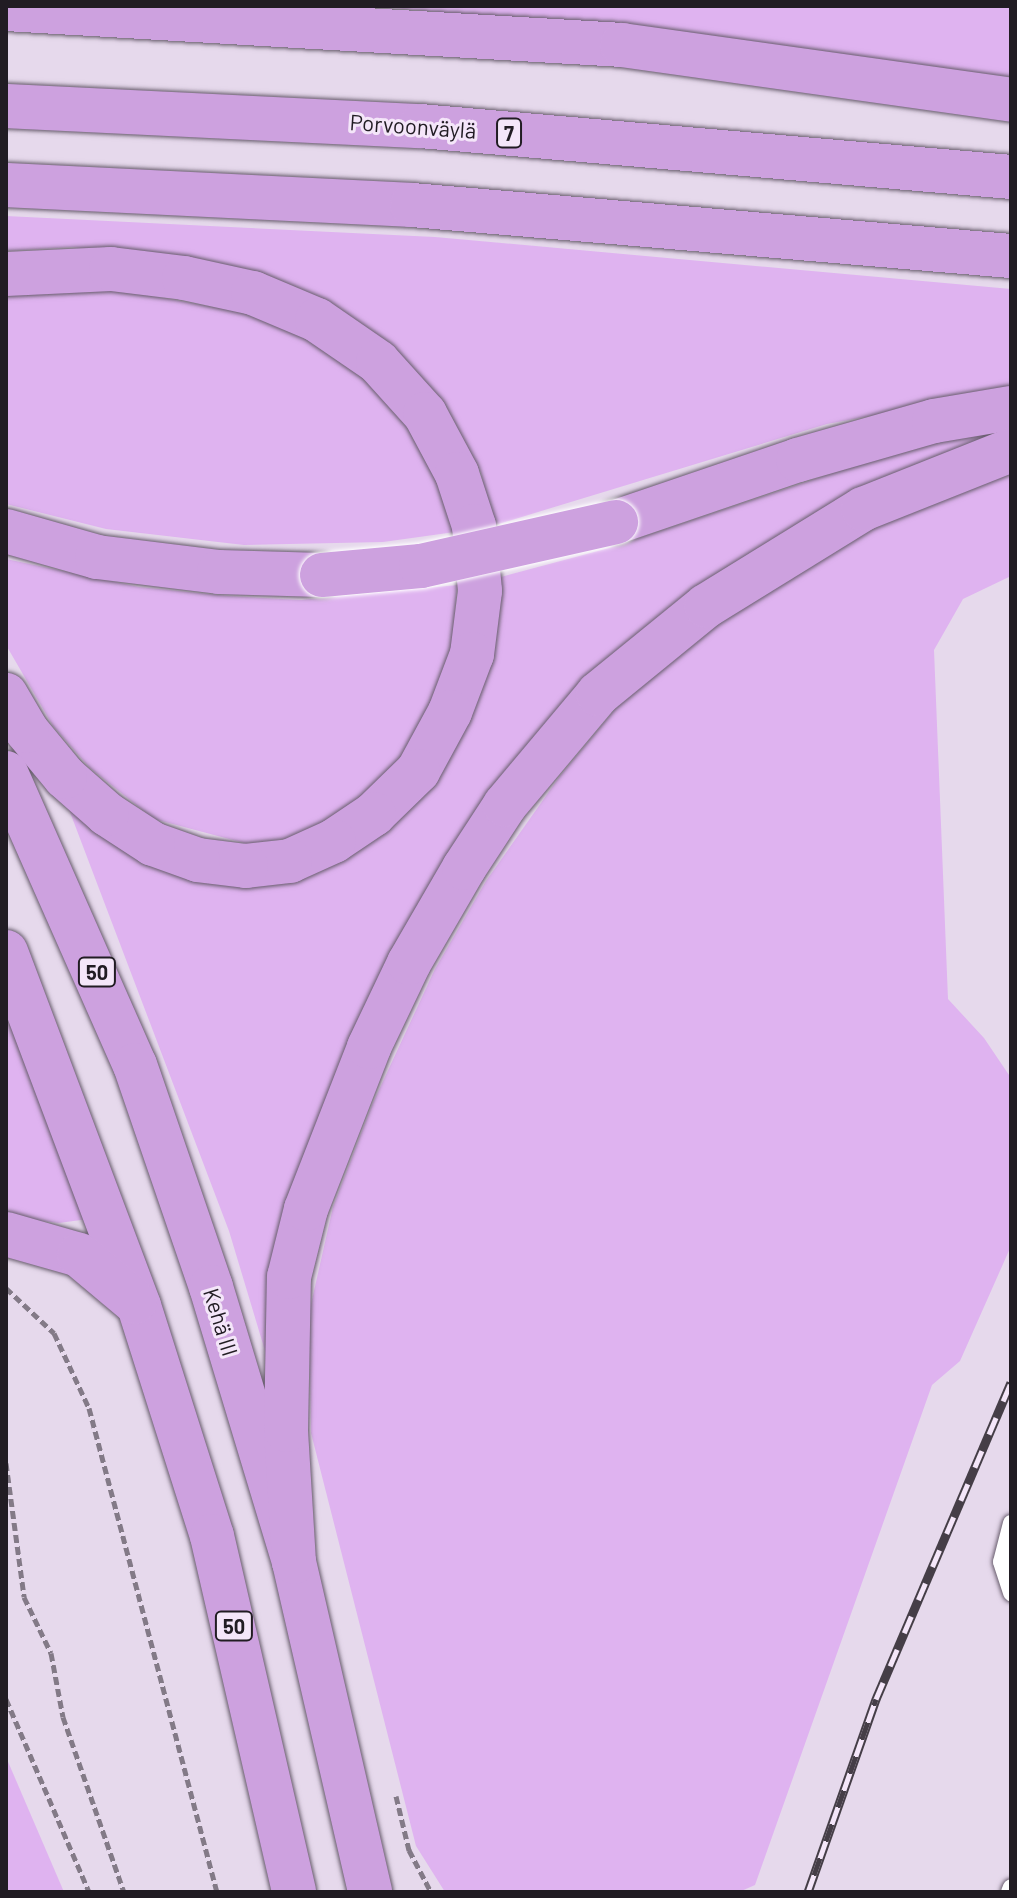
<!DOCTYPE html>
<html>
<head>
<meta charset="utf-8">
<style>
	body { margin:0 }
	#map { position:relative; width:1017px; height:1898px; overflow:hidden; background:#e6d9ec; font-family:Barlow,sans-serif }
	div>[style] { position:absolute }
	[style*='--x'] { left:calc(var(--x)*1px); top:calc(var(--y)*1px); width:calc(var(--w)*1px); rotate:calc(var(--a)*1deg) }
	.green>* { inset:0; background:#dfb3f0 }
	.path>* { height:5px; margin-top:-2.5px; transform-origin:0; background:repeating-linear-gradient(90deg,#837a87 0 8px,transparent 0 12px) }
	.roads { filter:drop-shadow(0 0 2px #675c6c) drop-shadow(0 0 2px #675c6c) }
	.lane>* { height:16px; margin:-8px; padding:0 8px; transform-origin:8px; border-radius:8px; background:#fff }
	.highway>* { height:44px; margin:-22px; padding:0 22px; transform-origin:22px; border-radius:22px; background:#cda1df }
	.rail>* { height:9px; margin-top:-4.5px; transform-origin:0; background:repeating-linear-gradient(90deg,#f4e6f9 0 18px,#453e47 0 36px); box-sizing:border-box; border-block:2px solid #453e47 }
	.bridges { filter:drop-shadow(0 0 2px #fff) drop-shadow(0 0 2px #fff) }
	.highway-bridge>* { height:44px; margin:-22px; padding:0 22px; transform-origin:22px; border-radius:22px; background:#cda1df }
	span { translate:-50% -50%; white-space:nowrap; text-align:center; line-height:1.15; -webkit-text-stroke:6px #f4e6f9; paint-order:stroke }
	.shield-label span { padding:2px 6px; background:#f4e6f9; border:2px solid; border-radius:6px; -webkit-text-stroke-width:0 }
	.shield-label { font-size:20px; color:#211c23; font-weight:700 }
	.street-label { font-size:22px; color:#211c23 }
	.frame { position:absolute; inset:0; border:8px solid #211c23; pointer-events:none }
</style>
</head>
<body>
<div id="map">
	<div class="green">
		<div style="clip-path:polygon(368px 6px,1011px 6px,1011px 77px,582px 24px)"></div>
		<div style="clip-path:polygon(6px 216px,435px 237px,1011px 289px,1011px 390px,827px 424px,492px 526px,481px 473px,446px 406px,409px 364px,362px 324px,301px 289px,239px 269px,73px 247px,6px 251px)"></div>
		<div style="clip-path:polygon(58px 289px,124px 291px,247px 313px,314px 341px,353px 368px,399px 412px,439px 481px,455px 532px,383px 542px,244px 545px,106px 529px,6px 504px,6px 292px)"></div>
		<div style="clip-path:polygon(1008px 430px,929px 459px,828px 506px,725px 571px,422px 919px,269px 1364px,229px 1231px,65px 799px,252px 883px,461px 734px,479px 698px,494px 647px,497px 578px,609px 548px,913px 446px)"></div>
		<div style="clip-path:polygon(1011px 468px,1011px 576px,963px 599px,934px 650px,948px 999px,984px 1038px,1011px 1078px,1011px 1246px,960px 1361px,932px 1385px,755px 1885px,739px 1892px,445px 1892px,416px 1846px,311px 1433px,309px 1313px,333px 1207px,372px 1105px,435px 969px,486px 881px,560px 776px,616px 708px,718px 620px,803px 559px)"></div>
		<div style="clip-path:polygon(6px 559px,139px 587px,228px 596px,301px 600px,457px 585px,453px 640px,443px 682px,415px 738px,386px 775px,340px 815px,291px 838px,248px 844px,154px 819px,90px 768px,53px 726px,6px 645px)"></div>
		<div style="clip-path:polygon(6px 1006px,88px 1219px,59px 1223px,6px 1217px)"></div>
		<div style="clip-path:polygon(6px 1757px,64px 1892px,6px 1892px)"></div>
	</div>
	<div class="path">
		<div style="--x:6;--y:1288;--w:66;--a:43.2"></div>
		<div style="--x:54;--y:1333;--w:83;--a:65"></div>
		<div style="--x:89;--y:1408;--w:501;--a:75.19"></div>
		<div style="--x:6;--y:1463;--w:135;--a:82.3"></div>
		<div style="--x:24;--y:1597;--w:62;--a:64.3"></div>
		<div style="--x:51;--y:1653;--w:65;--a:79.4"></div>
		<div style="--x:63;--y:1717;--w:185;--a:70.8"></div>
		<div style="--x:6;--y:1699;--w:210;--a:66.7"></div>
		<div style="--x:396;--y:1796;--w:56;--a:76.5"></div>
		<div style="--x:409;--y:1850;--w:47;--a:62.4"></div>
	</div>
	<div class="roads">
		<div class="lane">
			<div style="--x:1011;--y:1523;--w:40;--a:104.4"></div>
			<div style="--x:1001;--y:1562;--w:33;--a:72"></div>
			<div style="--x:1009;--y:1892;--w:5;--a:-68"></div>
		</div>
		<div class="highway">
			<div style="--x:6;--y:9;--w:617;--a:3.34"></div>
			<div style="--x:622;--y:45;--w:393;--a:8"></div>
			<div style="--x:6;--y:106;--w:414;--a:2.8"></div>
			<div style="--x:420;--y:126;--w:593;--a:4.93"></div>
			<div style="--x:6;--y:185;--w:406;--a:2.8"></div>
			<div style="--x:412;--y:205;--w:601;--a:4.87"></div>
			<div style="--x:6;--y:274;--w:105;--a:-2.7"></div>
			<div style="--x:111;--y:269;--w:74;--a:7"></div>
			<div style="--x:184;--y:278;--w:71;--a:12.3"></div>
			<div style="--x:253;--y:293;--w:69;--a:22.9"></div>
			<div style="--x:317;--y:320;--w:74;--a:34.5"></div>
			<div style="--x:378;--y:362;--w:70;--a:47.9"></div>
			<div style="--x:425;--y:414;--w:68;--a:61.9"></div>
			<div style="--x:457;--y:474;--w:55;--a:71.9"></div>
			<div style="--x:474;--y:526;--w:65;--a:84.7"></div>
			<div style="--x:480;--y:591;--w:64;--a:97.2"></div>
			<div style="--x:472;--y:654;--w:62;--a:110.8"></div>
			<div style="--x:450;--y:712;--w:67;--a:118.5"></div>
			<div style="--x:418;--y:771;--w:62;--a:135.7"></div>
			<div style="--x:374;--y:814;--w:48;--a:146"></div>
			<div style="--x:334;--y:841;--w:48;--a:155.6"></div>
			<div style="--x:290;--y:861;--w:44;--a:173.5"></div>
			<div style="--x:246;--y:866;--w:48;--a:-172.9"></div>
			<div style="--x:198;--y:860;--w:48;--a:-160.4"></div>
			<div style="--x:153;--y:844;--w:55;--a:-146.9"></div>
			<div style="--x:107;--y:814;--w:56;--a:-138.6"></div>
			<div style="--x:65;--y:777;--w:60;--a:-129.6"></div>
			<div style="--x:27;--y:731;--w:42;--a:-120.3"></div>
			<div style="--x:616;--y:522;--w:192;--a:-18.8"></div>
			<div style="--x:798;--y:460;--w:141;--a:-16"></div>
			<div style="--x:934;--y:421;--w:78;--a:-9.6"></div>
			<div style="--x:6;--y:531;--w:95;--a:15.9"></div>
			<div style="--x:97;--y:557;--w:123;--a:7"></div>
			<div style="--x:219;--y:572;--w:103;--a:1.7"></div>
			<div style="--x:6;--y:773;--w:319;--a:66.2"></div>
			<div style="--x:135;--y:1065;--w:235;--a:71.1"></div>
			<div style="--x:211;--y:1287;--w:287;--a:73.2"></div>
			<div style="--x:294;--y:1562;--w:339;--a:77"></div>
			<div style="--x:6;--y:952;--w:378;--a:69.4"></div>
			<div style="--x:139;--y:1306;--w:241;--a:72.4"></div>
			<div style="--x:212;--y:1536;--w:365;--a:77"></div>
			<div style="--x:6;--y:1234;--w:76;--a:16"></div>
			<div style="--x:79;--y:1255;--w:73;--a:40"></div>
			<div style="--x:294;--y:1562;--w:132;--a:-93.5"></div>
			<div style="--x:286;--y:1430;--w:153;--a:-88.9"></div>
			<div style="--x:289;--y:1277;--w:70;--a:-76"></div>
			<div style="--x:306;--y:1209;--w:174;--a:-68.7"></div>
			<div style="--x:369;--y:1047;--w:93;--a:-64.5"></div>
			<div style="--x:409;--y:963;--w:110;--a:-59.9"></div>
			<div style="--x:464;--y:868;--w:75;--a:-56.9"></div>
			<div style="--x:505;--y:805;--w:145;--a:-50"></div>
			<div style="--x:598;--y:694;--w:139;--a:-39.2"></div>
			<div style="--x:706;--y:606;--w:185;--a:-31.7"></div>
			<div style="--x:863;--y:509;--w:159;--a:-21.7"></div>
		</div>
	</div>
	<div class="rail">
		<div style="--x:808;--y:1892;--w:205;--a:-70.6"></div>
		<div style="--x:876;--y:1699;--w:344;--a:-66.9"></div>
	</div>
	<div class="bridges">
		<div class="highway-bridge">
			<div style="--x:322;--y:575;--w:99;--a:-5.2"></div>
			<div style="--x:421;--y:566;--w:200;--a:-12.7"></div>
		</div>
	</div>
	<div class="shield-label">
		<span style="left:509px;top:133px">7</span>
		<span style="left:97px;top:972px">50</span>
		<span style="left:234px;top:1626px">50</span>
	</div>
	<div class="street-label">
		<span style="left:413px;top:126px;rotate:4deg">Porvoonväylä</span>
		<span style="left:221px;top:1322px;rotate:73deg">Kehä III</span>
	</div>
	<div class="frame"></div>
</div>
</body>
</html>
